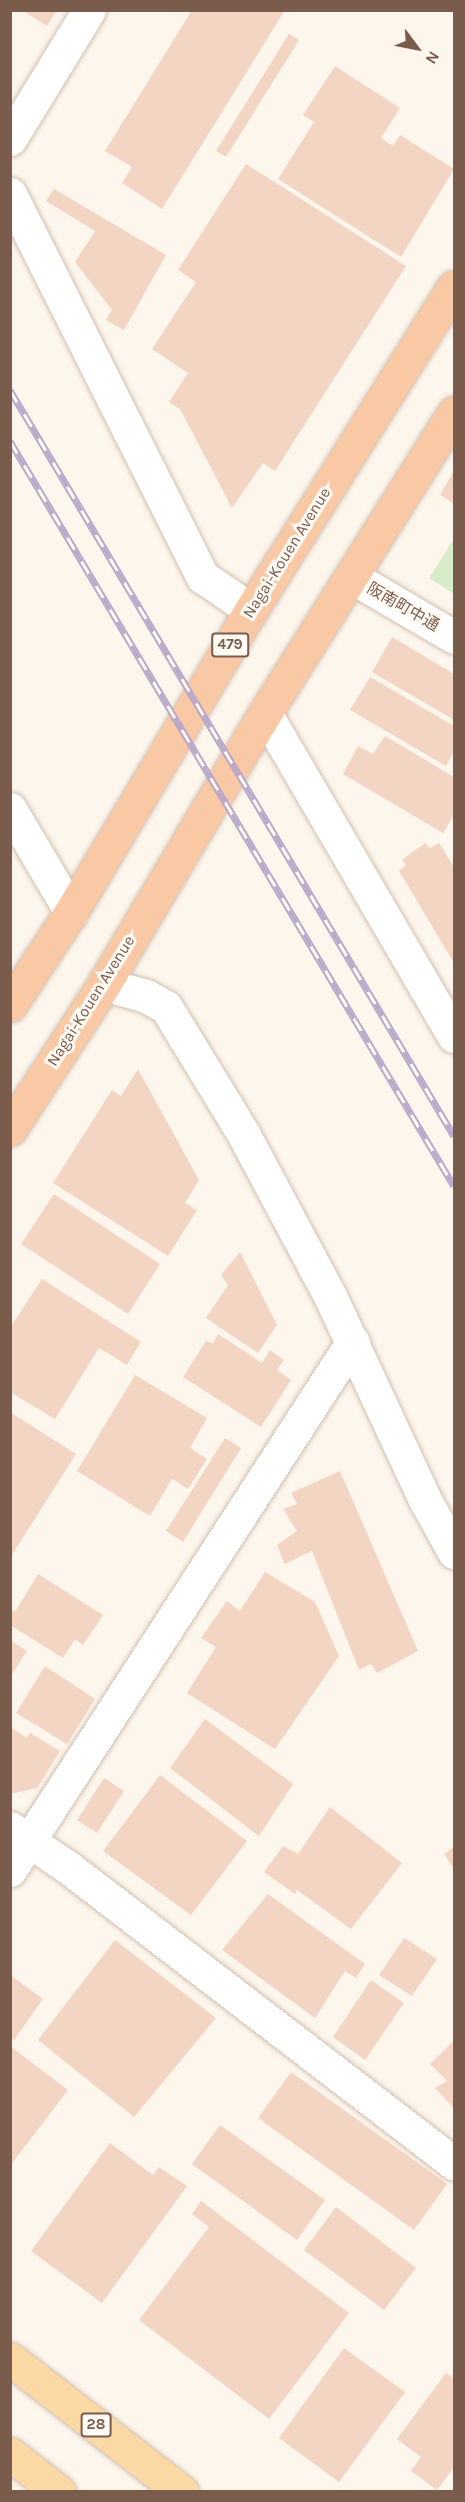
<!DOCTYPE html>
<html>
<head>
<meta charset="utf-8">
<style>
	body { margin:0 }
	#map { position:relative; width:465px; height:2502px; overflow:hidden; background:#fdf6ec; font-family:Karla,"Noto Sans JP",sans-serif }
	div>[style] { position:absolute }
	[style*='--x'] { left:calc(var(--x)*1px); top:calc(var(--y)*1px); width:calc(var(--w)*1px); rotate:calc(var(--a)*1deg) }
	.green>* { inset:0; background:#d8ecc9 }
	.building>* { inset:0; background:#f3d5c3 }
	.roads { filter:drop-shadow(0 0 2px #d1beb0) drop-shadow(0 0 2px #d1beb0) }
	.minor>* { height:33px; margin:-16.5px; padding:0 16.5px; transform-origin:16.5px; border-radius:16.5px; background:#fff }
	.tertiary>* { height:33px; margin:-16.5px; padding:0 16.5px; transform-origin:16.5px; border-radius:16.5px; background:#fff }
	.primary>* { height:33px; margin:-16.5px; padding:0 16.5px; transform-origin:16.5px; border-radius:16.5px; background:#fbd9a5 }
	.trunk>* { height:33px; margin:-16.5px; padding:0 16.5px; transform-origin:16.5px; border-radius:16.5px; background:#f9c8a4 }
	.rail>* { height:7px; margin-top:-3.5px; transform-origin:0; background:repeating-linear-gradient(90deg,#fffaf3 0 14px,#b9a8c9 0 28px); box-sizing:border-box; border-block:2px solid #b9a8c9 }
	span { translate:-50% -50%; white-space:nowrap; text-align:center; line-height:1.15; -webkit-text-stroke:6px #fffaf3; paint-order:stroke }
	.shield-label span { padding:2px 4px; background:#fffaf3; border:2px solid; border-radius:4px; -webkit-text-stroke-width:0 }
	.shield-label { font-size:15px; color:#7a5c4d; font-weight:700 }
	.street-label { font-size:16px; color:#7a5c4d }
	.frame { position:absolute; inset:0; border:12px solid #7a5c4d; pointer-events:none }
	.north { position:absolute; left:387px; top:18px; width:60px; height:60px; -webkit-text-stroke:4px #fffaf3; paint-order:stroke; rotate:122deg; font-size:16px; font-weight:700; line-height:24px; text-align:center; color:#7a5c4d }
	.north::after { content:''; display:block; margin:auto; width:21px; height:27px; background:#7a5c4d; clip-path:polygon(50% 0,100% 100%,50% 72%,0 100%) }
</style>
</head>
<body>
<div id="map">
	<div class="green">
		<div style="clip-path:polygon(454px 539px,454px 594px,429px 578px)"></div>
	</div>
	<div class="building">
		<div style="clip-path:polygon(22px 10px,57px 10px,47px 26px)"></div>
		<div style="clip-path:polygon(192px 10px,285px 10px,162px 209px,122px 183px,132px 167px,105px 151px)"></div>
		<div style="clip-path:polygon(289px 34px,299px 40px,226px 157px,216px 151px)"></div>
		<div style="clip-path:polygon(335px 66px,400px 108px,381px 138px,393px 146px,400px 135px,454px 169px,401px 257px,278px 179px,314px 122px,303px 115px)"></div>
		<div style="clip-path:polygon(246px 164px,406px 266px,275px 471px,263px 463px,232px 508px,180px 409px,169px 402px,188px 373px,152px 349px,196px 282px,178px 270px)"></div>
		<div style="clip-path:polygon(54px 189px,166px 255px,124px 330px,106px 320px,112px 310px,75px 262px,95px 231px,46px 201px)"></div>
		<div style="clip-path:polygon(454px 471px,454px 501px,453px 503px,440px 495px)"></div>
		<div style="clip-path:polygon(392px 637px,454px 674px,454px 720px,372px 672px)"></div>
		<div style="clip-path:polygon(370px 677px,454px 726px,454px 751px,446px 766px,350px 710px)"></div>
		<div style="clip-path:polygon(385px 736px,454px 777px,454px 815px,443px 833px,343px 774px,358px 746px,373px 754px)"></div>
		<div style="clip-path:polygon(425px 843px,430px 848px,439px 843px,454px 867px,454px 963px,399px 871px,406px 865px,402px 860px)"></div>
		<div style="clip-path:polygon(138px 1069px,199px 1180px,185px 1203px,197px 1210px,168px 1256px,53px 1183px,112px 1090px,121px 1096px)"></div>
		<div style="clip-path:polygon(54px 1194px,160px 1264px,128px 1314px,21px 1244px)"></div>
		<div style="clip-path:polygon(240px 1252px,277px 1325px,258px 1353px,206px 1318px,228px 1285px,221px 1275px)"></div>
		<div style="clip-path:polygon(42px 1279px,141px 1342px,127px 1365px,99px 1348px,55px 1419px,10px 1392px,10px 1328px)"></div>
		<div style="clip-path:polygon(218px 1334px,262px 1363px,270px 1350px,284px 1360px,277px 1370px,291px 1380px,261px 1427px,183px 1377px,206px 1341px,213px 1343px)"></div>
		<div style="clip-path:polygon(135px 1375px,207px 1418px,190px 1448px,207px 1459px,188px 1489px,172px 1479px,150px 1516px,77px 1471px)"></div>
		<div style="clip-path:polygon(10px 1412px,76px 1454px,10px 1558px)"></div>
		<div style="clip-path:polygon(225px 1438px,241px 1448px,183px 1542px,166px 1531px)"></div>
		<div style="clip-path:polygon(340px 1471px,418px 1651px,377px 1673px,371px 1664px,359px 1670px,312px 1551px,285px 1564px,277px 1545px,297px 1531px,283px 1509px,297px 1504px,291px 1493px)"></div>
		<div style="clip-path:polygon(265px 1572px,315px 1602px,339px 1656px,275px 1749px,187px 1693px,216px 1647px,201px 1638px,227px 1601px,240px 1611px)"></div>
		<div style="clip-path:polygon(38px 1574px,103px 1615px,83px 1645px,75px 1639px,63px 1658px,10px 1625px,10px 1609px,15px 1612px)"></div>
		<div style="clip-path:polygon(10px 1640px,27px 1651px,10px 1677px)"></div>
		<div style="clip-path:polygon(45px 1666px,95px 1699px,67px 1744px,16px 1713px)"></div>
		<div style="clip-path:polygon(205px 1719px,293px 1784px,259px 1836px,170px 1768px)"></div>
		<div style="clip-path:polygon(10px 1727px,27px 1738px,30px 1733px,60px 1751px,37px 1788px,10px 1794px)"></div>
		<div style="clip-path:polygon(160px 1775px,247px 1841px,191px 1915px,103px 1851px)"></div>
		<div style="clip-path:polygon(104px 1778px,124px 1791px,97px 1833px,77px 1820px)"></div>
		<div style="clip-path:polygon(330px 1807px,402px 1863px,351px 1929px,297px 1890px,295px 1894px,264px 1872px,283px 1846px,298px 1854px)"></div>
		<div style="clip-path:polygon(454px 1847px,454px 1869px,444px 1854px)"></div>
		<div style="clip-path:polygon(268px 1894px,365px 1964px,356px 1978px,345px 1971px,315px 2018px,222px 1950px)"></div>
		<div style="clip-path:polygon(404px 1938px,437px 1959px,412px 1996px,379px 1975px)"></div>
		<div style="clip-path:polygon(115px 1940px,216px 2018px,134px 2117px,38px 2040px)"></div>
		<div style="clip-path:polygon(10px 1975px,43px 1999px,14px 2040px,10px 2038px)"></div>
		<div style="clip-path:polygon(371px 1980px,404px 2003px,365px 2060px,333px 2037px)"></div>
		<div style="clip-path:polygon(454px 2041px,454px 2108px,435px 2088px,447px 2081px,430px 2064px)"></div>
		<div style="clip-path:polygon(10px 2046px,68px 2090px,10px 2166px)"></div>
		<div style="clip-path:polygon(291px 2072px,447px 2184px,414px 2230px,258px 2118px)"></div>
		<div style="clip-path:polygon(220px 2125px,325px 2200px,297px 2240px,192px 2164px)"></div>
		<div style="clip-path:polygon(110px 2143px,153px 2175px,159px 2167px,187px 2186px,102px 2303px,31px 2251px)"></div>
		<div style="clip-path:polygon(201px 2201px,349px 2313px,269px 2419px,139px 2320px,209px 2227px,192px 2214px)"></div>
		<div style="clip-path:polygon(336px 2207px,416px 2268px,384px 2310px,304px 2250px)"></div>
		<div style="clip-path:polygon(344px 2348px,405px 2392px,339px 2482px,279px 2438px)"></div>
		<div style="clip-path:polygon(446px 2373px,454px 2379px,454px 2467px,437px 2490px,411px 2471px,421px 2457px,397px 2439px)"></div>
	</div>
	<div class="roads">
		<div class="minor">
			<div style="--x:10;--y:194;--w:429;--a:63.3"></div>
			<div style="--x:203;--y:577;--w:58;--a:34.5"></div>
			<div style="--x:352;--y:577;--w:118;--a:30.5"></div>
			<div style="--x:265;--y:713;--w:374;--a:59.7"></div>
			<div style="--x:10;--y:809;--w:120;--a:59.4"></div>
			<div style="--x:10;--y:1828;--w:71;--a:34.1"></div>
			<div style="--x:69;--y:1868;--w:485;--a:37.5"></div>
			<div style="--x:10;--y:1870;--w:630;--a:-57.04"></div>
		</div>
		<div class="tertiary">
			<div style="--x:10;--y:139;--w:151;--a:-58.5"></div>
			<div style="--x:104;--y:984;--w:44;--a:15.9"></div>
			<div style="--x:146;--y:996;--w:23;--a:29"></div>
			<div style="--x:166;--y:1007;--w:150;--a:58.6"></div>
			<div style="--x:244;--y:1135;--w:183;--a:61.9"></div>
			<div style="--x:330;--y:1296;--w:223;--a:65"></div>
			<div style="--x:424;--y:1498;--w:62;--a:60.9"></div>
		</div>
		<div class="primary">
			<div style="--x:10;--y:2359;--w:217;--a:37.7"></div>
			<div style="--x:10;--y:2454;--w:62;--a:37.8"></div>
		</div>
		<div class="trunk">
			<div style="--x:10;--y:1005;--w:111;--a:-56.7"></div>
			<div style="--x:71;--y:912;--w:352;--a:-59.2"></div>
			<div style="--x:251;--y:610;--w:381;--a:-57.9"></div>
			<div style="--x:10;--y:1129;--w:173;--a:-57"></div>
			<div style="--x:104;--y:984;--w:315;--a:-59.3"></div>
			<div style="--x:265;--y:713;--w:355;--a:-57.8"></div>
		</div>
	</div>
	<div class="rail">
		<div style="--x:10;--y:390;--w:868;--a:59.24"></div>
		<div style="--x:10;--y:441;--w:867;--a:59.21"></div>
	</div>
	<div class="shield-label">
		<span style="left:230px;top:645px">479</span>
		<span style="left:96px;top:2425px">28</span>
	</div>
	<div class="street-label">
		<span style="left:287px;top:553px;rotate:-58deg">Nagai-Kouen Avenue</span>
		<span style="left:403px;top:607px;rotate:30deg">阪南町中通</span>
		<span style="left:91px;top:1001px;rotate:-58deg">Nagai-Kouen Avenue</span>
	</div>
	<div class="frame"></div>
	<div class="north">N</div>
</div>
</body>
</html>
